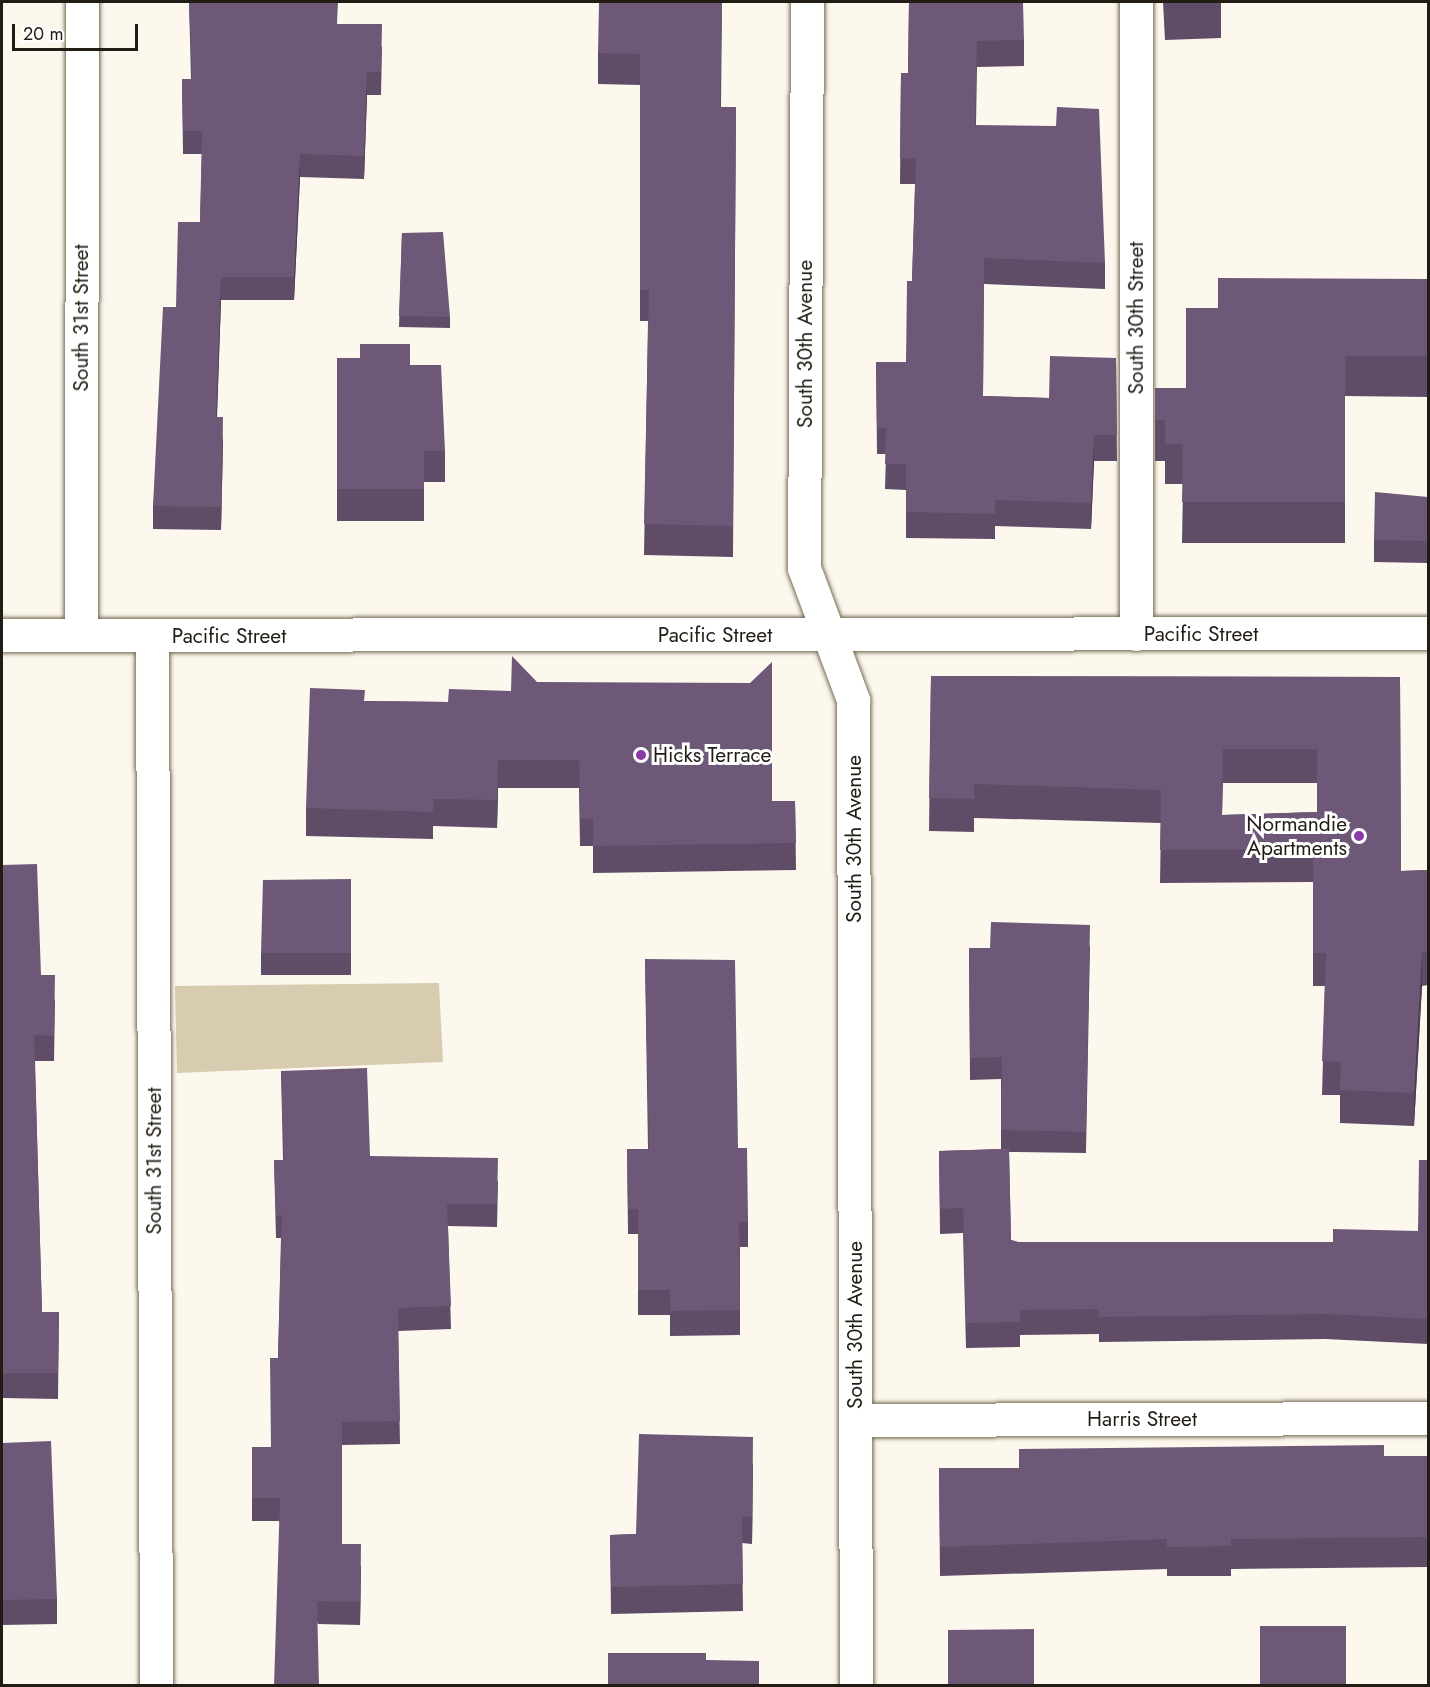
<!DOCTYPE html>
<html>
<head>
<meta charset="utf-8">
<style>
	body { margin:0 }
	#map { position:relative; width:1430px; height:1687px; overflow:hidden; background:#fdf8ee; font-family:Jost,sans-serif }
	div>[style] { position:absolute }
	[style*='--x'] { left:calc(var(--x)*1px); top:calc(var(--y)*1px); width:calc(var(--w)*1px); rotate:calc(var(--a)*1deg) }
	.green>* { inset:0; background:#d8ccb0 }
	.roads { filter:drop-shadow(0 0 2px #766c55) drop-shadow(0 0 2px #766c55) }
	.minor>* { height:33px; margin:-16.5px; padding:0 16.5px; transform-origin:16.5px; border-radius:16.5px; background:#fff }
	.wall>* { inset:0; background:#5f4c66 }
	.shaded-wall>* { inset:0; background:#4d3e53 }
	.building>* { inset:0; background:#6e5877 }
	.dots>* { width:16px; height:16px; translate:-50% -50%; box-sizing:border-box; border:3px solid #fff; border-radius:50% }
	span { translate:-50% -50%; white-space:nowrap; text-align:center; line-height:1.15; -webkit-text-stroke:6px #fff; paint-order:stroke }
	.street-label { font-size:21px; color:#221d14 }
	.poi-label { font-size:21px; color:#221d14 }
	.left { translate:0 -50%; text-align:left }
	.right { translate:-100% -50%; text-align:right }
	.frame { position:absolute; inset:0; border:3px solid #221d14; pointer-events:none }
	.scale { position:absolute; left:12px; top:24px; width:126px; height:27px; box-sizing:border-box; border:3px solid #221d14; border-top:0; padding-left:8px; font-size:18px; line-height:21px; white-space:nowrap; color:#221d14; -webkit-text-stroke:4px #fff; paint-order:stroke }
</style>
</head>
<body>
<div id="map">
	<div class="green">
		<div style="clip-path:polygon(439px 983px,443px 1062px,177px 1073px,175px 986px)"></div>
	</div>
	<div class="roads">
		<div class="minor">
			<div style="--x:807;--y:2;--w:566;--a:90.3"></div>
			<div style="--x:804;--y:568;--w:141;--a:69.6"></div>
			<div style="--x:853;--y:700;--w:986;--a:89.83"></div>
			<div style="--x:1136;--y:2;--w:632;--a:90"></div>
			<div style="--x:2;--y:635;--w:1426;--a:-0.08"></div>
			<div style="--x:81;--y:635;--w:633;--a:-89.91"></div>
			<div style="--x:152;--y:636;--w:1050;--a:89.78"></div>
			<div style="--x:855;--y:1420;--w:573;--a:-0.2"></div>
		</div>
	</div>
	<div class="wall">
		<div style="clip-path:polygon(189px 2px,338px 24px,382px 47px,381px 95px,367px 95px,364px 179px,300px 177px,294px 300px,221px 300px,217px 417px,223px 441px,221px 530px,153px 529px,153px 506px,176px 307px,200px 222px,202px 154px,183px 154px,182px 79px,191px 79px)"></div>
		<div style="clip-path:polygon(722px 2px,721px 107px,736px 107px,733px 557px,644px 555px,648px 321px,640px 321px,640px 85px,598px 84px,598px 53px)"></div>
		<div style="clip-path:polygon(909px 2px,1024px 40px,1024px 66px,977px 67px,976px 125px,1105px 263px,1105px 289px,984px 284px,983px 396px,1049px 398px,1116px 358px,1117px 461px,1094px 461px,1091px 529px,995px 526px,995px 539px,906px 538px,906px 490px,885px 489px,886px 454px,877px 454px,876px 362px,906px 362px,912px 281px,915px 184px,900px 184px,901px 73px,908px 73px)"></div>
		<div style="clip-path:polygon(1163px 2px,1293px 2px,1221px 3px,1221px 38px,1165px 40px)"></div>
		<div style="clip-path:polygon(402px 233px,450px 317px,450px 328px,399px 327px)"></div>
		<div style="clip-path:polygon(1428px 279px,1428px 397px,1345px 396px,1345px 543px,1182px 543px,1183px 484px,1165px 484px,1165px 461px,1155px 461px,1155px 388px,1186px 388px,1218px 308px)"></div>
		<div style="clip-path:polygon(337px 358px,410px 365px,445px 451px,445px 482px,424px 482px,424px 521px,337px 521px)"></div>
		<div style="clip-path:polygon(1428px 497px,1428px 563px,1374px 562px,1374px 540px)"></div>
		<div style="clip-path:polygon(evenodd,931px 676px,1400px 677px,1401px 871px,1428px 870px,1428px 985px,1422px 986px,1414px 1126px,1340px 1123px,1340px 1095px,1322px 1095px,1325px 986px,1313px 986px,1313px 882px,1160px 883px,1161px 823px,974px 818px,974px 832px,929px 831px,931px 676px,1223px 783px,1317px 783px,1317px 812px,1222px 815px,1223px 783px)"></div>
		<div style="clip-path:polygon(537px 682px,772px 801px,795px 801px,796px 870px,593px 873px,593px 846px,580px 846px,579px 788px,498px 788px,497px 828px,433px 826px,433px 839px,306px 836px,306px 808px,365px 701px,448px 702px,511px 691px)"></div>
		<div style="clip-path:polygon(2px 865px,41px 975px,55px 1001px,54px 1061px,35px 1061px,42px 1312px,59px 1312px,58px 1399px,2px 1398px)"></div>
		<div style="clip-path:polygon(351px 879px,351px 975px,261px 975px,261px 953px)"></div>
		<div style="clip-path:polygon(1090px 946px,1086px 1153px,1009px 1152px,1011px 1240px,1018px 1242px,1333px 1242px,1418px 1231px,1428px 1160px,1428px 1344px,1325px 1339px,1099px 1342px,1099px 1334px,1020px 1335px,1020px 1347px,966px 1348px,963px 1233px,940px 1234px,939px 1151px,1001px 1149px,1001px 1079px,970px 1080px,969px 948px,990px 948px)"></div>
		<div style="clip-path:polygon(645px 959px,738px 1148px,748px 1222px,748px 1247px,740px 1247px,740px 1335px,670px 1336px,670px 1315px,638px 1315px,638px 1234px,628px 1234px,627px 1149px,648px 1149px)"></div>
		<div style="clip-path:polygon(281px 1071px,370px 1156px,498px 1181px,497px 1227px,448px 1226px,451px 1329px,398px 1331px,400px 1444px,342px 1445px,342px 1544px,361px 1567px,360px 1625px,318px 1624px,279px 1521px,252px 1521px,252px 1447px,271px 1447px,278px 1358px,281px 1238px,276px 1238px,274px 1160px,283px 1160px)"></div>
		<div style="clip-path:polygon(2px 1443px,57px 1599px,57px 1624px,2px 1625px)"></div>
		<div style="clip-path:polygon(1384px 1456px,1428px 1456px,1428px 1567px,1231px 1569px,1231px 1576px,1167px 1576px,1167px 1569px,940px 1576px,939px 1468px,1019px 1468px)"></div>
		<div style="clip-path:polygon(753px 1464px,752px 1544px,742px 1543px,743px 1611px,611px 1614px,610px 1535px,636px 1534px)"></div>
	</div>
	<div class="shaded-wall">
		<div style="clip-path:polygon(367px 72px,367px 95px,364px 179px,364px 156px)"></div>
		<div style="clip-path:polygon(300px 154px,300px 177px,294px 300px,294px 277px)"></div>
		<div style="clip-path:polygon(221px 277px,221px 300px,216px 440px,216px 417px)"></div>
		<div style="clip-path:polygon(223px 417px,223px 441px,221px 530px,221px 507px)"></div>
		<div style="clip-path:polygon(1094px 435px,1094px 461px,1091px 529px,1091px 503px)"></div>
		<div style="clip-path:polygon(498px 760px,498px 788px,497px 828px,497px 800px)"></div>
		<div style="clip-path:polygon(1422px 952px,1422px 986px,1414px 1126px,1414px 1093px)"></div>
		<div style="clip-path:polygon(753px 1437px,753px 1464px,752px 1544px,752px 1517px)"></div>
		<div style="clip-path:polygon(361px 1544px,361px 1567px,360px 1625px,360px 1602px)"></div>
	</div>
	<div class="building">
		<div style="clip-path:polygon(189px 2px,338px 2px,337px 24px,382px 24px,381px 72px,367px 72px,364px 156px,300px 154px,294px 277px,221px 277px,216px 417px,223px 417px,221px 507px,153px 506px,163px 307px,176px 307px,178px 222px,200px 222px,202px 131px,183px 131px,182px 79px,192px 79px)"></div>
		<div style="clip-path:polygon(599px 2px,722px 2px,720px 107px,736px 107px,733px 526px,644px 524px,649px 290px,640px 290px,640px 54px,598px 53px)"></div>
		<div style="clip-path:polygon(909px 2px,1023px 2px,1024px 40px,977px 41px,975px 125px,1056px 126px,1057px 107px,1099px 109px,1105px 263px,984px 258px,983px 396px,1049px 398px,1050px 356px,1116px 358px,1117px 435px,1094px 435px,1091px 503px,995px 500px,995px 514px,906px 512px,906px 464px,885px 464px,886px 428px,877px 428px,876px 362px,906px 362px,907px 281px,912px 281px,916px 159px,900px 158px,901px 73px,908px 73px)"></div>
		<div style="clip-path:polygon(443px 232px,450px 317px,399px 316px,402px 233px)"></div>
		<div style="clip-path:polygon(1218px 278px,1428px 279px,1428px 356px,1345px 356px,1345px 502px,1182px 502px,1183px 444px,1165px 444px,1165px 420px,1155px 420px,1155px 388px,1186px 388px,1186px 308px,1218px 308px)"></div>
		<div style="clip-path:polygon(360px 344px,410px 344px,410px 365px,441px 365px,445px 451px,424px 451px,424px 489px,337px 489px,337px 358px,360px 358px)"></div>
		<div style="clip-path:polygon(1375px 492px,1428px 497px,1428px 541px,1374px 540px)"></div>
		<div style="clip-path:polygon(512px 656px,537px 682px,750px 683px,772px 662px,772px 801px,795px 801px,796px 843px,593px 846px,593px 819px,580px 818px,579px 760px,498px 760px,497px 800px,433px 799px,433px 812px,306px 808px,310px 688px,365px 690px,364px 701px,448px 702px,449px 689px,511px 691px)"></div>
		<div style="clip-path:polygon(evenodd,931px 676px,1400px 677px,1401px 871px,1428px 870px,1428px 952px,1422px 952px,1414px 1093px,1340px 1090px,1341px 1062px,1322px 1061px,1326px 953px,1313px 953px,1313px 849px,1160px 850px,1161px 790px,974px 784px,974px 799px,929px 798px,931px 676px,1223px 749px,1317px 749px,1317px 812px,1222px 815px,1223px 749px)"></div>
		<div style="clip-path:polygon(37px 864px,41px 975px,55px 975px,54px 1036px,34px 1035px,42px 1312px,59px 1312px,58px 1373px,2px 1373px,2px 865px)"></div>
		<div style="clip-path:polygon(351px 879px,351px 953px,261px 953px,263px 880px)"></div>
		<div style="clip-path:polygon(991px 922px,1090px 925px,1086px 1132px,1001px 1130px,1002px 1057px,970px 1058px,969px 948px,990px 948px)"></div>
		<div style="clip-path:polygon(645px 959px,735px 960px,738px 1148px,747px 1148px,748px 1222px,739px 1222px,740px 1310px,670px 1311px,670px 1290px,638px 1290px,638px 1209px,628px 1209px,627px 1149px,649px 1149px)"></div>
		<div style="clip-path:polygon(367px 1068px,370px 1156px,498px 1158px,497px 1204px,447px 1204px,451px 1306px,398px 1308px,400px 1421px,342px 1422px,342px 1544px,361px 1544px,360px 1602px,317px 1601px,319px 1686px,274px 1686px,280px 1498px,252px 1498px,252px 1447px,271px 1447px,270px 1358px,278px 1358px,282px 1215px,276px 1216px,274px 1160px,284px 1160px,281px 1071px)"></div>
		<div style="clip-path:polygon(1009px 1149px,1011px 1240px,1018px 1242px,1333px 1242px,1333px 1229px,1418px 1231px,1419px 1160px,1428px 1160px,1428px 1319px,1325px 1314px,1099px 1317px,1099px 1309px,1020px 1310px,1020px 1322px,966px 1323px,963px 1208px,940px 1209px,939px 1151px)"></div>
		<div style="clip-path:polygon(639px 1434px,753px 1437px,752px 1517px,742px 1516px,743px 1584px,611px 1587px,610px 1535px,636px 1534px)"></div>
		<div style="clip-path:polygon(51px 1441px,57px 1599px,2px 1600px,2px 1443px)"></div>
		<div style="clip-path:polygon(1384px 1445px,1384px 1456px,1428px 1456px,1428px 1537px,1231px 1539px,1231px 1546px,1167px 1547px,1167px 1539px,940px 1547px,939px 1468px,1019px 1468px,1019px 1449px)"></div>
		<div style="clip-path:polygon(1260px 1626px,1346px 1626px,1346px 1686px,1260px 1686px)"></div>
		<div style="clip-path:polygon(1034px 1629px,1034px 1686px,948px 1686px,948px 1630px)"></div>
		<div style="clip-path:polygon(608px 1653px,706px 1653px,706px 1660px,759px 1661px,759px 1686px,608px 1686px)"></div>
	</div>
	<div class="dots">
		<div style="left:641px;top:755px;background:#8a39a8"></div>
		<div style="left:1359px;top:836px;background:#8a39a8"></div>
	</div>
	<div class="street-label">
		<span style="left:81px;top:318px;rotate:-90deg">South 31st Street</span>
		<span style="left:1136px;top:318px;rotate:-90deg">South 30th Street</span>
		<span style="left:805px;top:344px;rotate:-90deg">South 30th Avenue</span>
		<span style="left:1201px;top:634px">Pacific Street</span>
		<span style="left:715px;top:635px">Pacific Street</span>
		<span style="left:229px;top:636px">Pacific Street</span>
		<span style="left:854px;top:839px;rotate:-90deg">South 30th Avenue</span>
		<span style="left:154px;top:1161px;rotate:-90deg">South 31st Street</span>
		<span style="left:855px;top:1325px;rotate:-90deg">South 30th Avenue</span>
		<span style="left:1142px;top:1419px">Harris Street</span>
	</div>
	<div class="poi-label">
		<span class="left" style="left:653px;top:755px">Hicks Terrace</span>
		<span class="right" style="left:1347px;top:836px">Normandie<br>Apartments</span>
	</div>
	<div class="frame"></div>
	<div class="scale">20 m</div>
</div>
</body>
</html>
